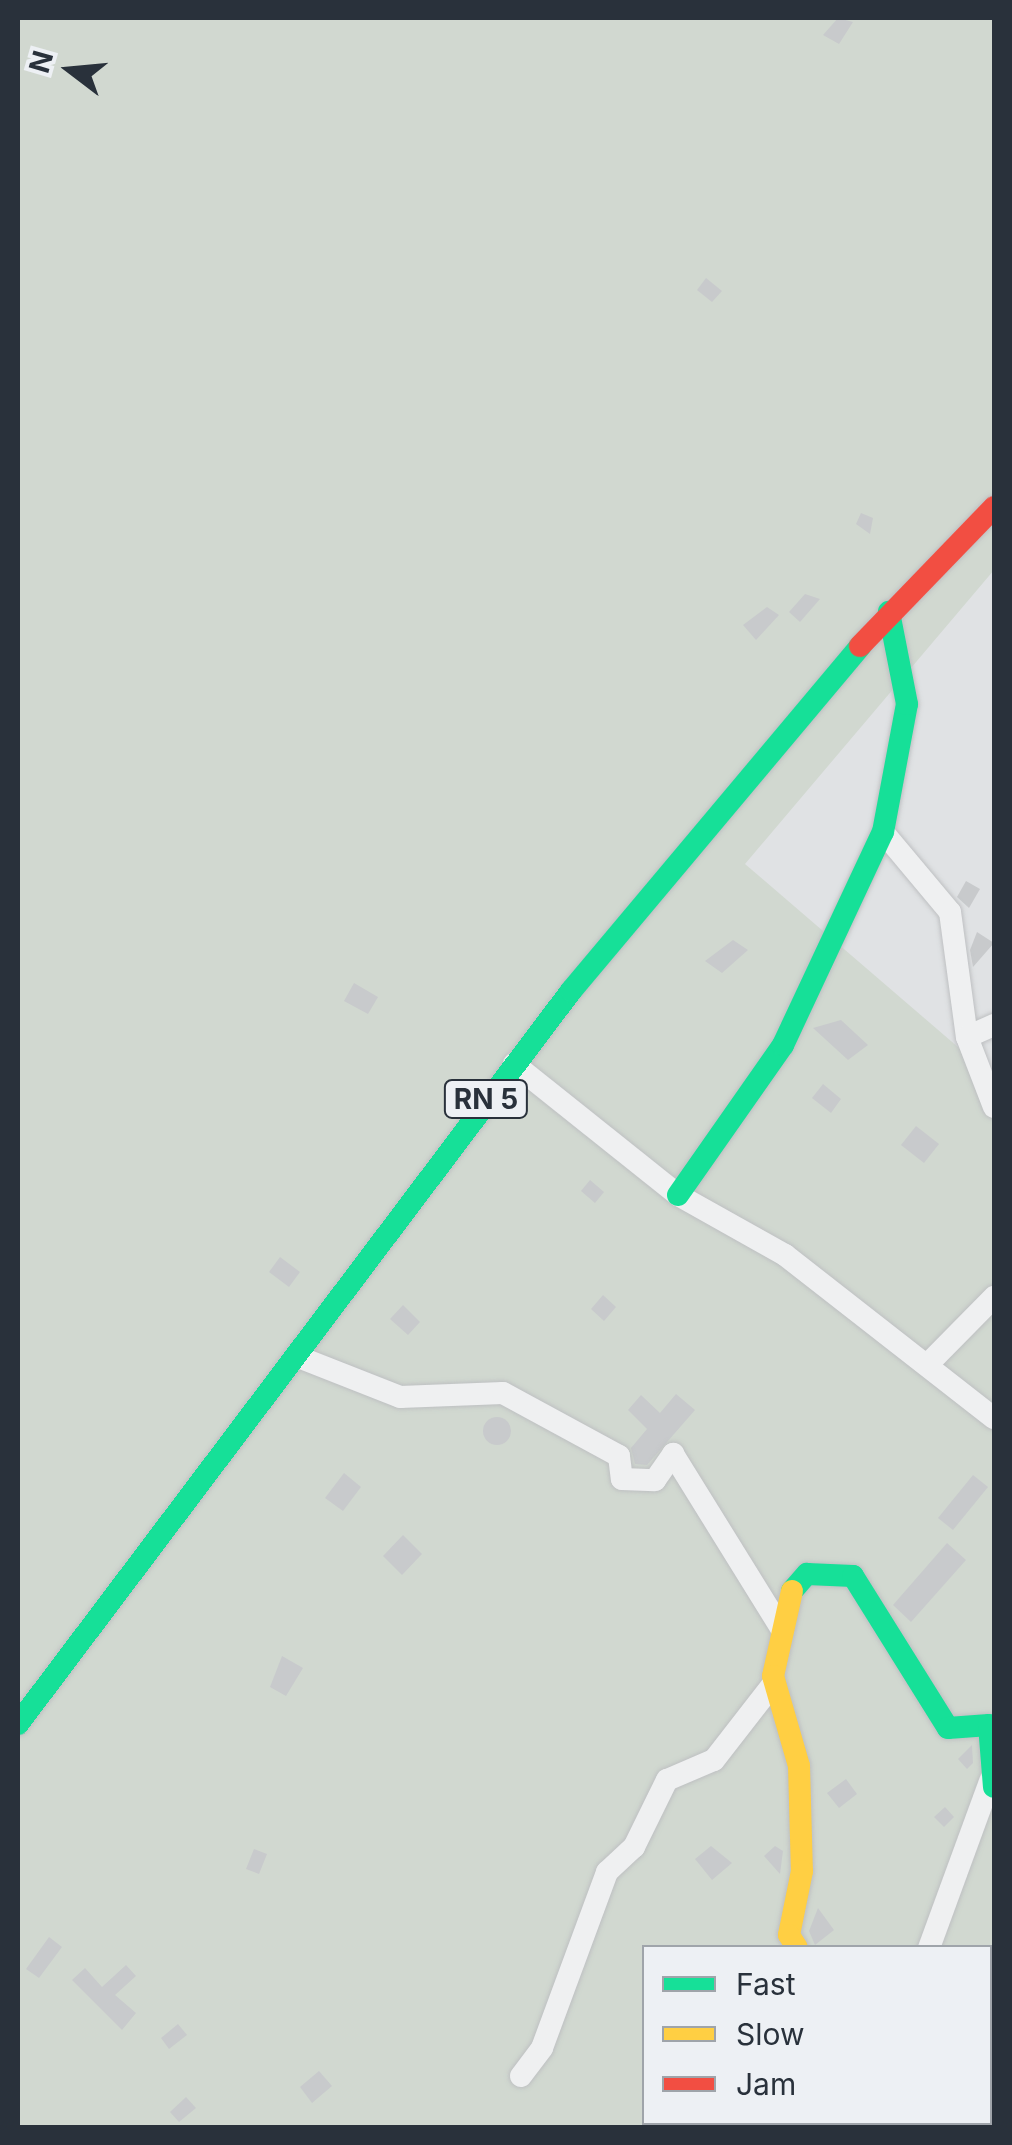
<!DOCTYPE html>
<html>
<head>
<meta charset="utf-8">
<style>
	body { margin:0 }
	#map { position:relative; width:1012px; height:2145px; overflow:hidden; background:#e0e2e4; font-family:Inter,sans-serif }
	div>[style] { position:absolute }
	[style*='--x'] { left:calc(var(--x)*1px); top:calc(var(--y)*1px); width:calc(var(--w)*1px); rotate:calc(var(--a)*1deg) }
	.green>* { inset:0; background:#d1d8d0 }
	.building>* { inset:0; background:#c8cacc }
	.round { border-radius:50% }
	.roads { filter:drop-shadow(0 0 2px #bec0c2) drop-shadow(0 0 2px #bec0c2) }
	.street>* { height:22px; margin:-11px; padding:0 11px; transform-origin:11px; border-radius:11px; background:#eff0f1 }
	.fast>* { height:22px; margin:-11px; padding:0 11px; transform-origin:11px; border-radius:11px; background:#16e098 }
	.slow>* { height:22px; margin:-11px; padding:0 11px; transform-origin:11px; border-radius:11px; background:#ffcf43 }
	.jam>* { height:22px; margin:-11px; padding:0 11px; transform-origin:11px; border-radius:11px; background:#f24e42 }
	span { translate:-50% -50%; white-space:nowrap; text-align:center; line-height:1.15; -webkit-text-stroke:8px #edf0f4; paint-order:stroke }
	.shield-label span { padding:2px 8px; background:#edf0f4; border:2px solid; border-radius:8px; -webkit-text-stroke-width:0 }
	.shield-label { font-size:28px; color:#29313b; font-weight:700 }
	.frame { position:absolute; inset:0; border:20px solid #29313b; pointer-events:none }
	.legend { position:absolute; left:642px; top:1945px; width:350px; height:180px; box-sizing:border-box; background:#edf0f4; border:2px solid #9fa4aa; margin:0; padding:12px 18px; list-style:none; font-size:30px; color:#29313b }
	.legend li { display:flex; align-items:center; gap:20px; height:50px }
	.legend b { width:50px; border:2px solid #9fa4aa }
	.north { position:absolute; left:20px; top:20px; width:100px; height:100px; -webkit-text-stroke:8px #edf0f4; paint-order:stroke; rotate:286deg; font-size:28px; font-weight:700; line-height:40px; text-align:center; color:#29313b }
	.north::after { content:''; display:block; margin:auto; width:35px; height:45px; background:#29313b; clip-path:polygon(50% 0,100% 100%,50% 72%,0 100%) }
</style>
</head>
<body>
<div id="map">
	<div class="green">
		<div style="clip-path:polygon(evenodd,18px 18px,994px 18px,994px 570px,745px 864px,994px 1078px,994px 2127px,18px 2127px,18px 18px,644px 1948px,990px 1948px,990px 2122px,644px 2122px,644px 1948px)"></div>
	</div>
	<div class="building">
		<div style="clip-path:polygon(838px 18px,853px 22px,839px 44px,823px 35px)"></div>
		<div style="clip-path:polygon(706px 278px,722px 291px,712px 302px,697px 290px)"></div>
		<div style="clip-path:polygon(861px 513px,873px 518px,870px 534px,856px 524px)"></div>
		<div style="clip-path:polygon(805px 594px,820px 599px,800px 622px,789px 612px)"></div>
		<div style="clip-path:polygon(767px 607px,779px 615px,756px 640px,743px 625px)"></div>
		<div style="clip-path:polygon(966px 881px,980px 889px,969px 908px,957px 897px)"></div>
		<div style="clip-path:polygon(977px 932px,994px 943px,973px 967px,970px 950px)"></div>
		<div style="clip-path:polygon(733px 940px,748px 950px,722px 973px,705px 961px)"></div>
		<div style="clip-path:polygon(354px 983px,378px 997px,368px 1014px,344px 1001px)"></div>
		<div style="clip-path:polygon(841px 1020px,868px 1045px,848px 1060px,813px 1028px)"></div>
		<div style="clip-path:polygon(823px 1084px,841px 1099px,831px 1113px,812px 1098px)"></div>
		<div style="clip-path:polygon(916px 1126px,939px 1144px,924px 1163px,901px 1145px)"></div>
		<div style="clip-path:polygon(590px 1180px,604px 1192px,595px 1203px,581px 1191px)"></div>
		<div style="clip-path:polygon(280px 1257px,300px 1272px,289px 1287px,269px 1272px)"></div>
		<div style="clip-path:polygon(603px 1295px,616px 1307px,604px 1321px,591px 1309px)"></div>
		<div style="clip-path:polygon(403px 1305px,420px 1322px,408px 1335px,390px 1319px)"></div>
		<div style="clip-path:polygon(676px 1394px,695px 1410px,647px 1465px,635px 1464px,631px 1448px,647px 1429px,628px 1410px,641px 1395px,660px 1413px)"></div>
		<div class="round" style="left:483px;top:1417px;width:28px;height:28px"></div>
		<div style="clip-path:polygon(344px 1473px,361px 1487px,343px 1511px,325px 1498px)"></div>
		<div style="clip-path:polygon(973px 1475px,988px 1487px,953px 1530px,938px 1518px)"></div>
		<div style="clip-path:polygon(403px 1535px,422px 1554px,402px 1575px,383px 1556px)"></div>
		<div style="clip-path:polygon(947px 1543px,966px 1560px,911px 1622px,893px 1605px)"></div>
		<div style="clip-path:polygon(282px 1656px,303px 1668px,286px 1696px,270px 1687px)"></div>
		<div style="clip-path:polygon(972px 1745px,973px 1763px,967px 1769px,958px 1759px)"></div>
		<div style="clip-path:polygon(846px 1779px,857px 1794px,839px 1808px,827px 1793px)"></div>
		<div style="clip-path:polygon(945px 1807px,954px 1817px,944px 1827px,934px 1817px)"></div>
		<div style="clip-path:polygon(711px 1846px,732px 1863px,712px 1880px,695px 1859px)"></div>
		<div style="clip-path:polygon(775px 1846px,783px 1851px,780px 1874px,764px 1856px)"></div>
		<div style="clip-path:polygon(254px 1849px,267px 1854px,259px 1874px,246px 1869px)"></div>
		<div style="clip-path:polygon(818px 1908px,834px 1930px,815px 1945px,809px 1931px)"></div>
		<div style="clip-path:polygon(49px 1937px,62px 1947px,39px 1978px,26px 1969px)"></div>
		<div style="clip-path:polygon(126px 1965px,136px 1976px,115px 1995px,136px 2013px,122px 2030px,72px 1980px,85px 1968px,102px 1987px)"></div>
		<div style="clip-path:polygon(178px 2024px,187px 2035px,169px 2049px,161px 2038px)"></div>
		<div style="clip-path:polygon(319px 2071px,332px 2086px,312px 2103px,300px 2087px)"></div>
		<div style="clip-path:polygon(186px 2097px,196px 2108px,179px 2122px,170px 2112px)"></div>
	</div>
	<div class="roads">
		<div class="street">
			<div style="--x:883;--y:832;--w:104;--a:50.1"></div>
			<div style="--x:950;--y:912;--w:126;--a:82.3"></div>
			<div style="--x:967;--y:1037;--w:75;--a:68.9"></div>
			<div style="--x:967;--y:1037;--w:30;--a:-24"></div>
			<div style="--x:514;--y:1064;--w:210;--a:38.6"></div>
			<div style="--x:678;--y:1195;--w:123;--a:29.3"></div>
			<div style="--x:785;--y:1255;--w:265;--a:38"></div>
			<div style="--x:296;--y:1356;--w:112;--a:21.5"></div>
			<div style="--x:400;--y:1397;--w:103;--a:-2.2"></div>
			<div style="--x:503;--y:1393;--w:132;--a:28.5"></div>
			<div style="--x:619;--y:1456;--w:23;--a:83"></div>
			<div style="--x:622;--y:1479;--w:33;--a:2"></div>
			<div style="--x:655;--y:1480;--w:32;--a:-55"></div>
			<div style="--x:673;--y:1454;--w:205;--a:58.2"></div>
			<div style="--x:929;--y:1363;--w:93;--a:-45.4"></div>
			<div style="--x:929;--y:1948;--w:178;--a:-69.9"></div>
			<div style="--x:521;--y:2076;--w:35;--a:-53"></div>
			<div style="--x:542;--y:2048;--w:188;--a:-69.7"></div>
			<div style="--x:607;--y:1872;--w:37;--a:-43"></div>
			<div style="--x:634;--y:1847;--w:75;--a:-63.8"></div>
			<div style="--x:667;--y:1780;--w:51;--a:-23.1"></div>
			<div style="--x:714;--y:1760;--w:96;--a:-52.2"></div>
			<div style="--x:751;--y:2128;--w:8;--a:-50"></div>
		</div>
		<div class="fast">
			<div style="--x:678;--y:1195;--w:183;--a:-55"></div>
			<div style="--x:783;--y:1045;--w:235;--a:-64.9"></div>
			<div style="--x:883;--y:832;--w:130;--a:-79.4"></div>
			<div style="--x:907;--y:704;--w:94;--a:-101.1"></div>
			<div style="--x:792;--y:1591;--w:23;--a:-49"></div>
			<div style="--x:807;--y:1574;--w:46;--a:2.5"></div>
			<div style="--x:853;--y:1576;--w:179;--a:58"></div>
			<div style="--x:948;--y:1728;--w:41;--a:-4.2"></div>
			<div style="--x:989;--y:1725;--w:62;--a:85.4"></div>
			<div style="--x:18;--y:1724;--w:918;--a:-52.97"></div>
			<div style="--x:571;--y:991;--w:450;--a:-50"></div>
		</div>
		<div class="slow">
			<div style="--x:792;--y:1591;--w:87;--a:102.6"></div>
			<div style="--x:773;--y:1676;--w:94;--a:73.9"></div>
			<div style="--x:799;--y:1766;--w:105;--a:88.4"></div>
			<div style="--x:802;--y:1871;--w:65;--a:101.5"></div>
			<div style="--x:789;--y:1935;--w:15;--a:58"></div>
		</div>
		<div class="jam">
			<div style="--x:860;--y:646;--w:193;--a:-46"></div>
		</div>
	</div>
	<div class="shield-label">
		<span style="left:486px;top:1099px">RN 5</span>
	</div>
	<div class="frame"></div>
	<ul class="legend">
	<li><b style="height:12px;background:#16e098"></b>Fast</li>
	<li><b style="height:12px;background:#ffcf43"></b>Slow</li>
	<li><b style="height:12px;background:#f24e42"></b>Jam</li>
	</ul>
	<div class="north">N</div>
</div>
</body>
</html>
